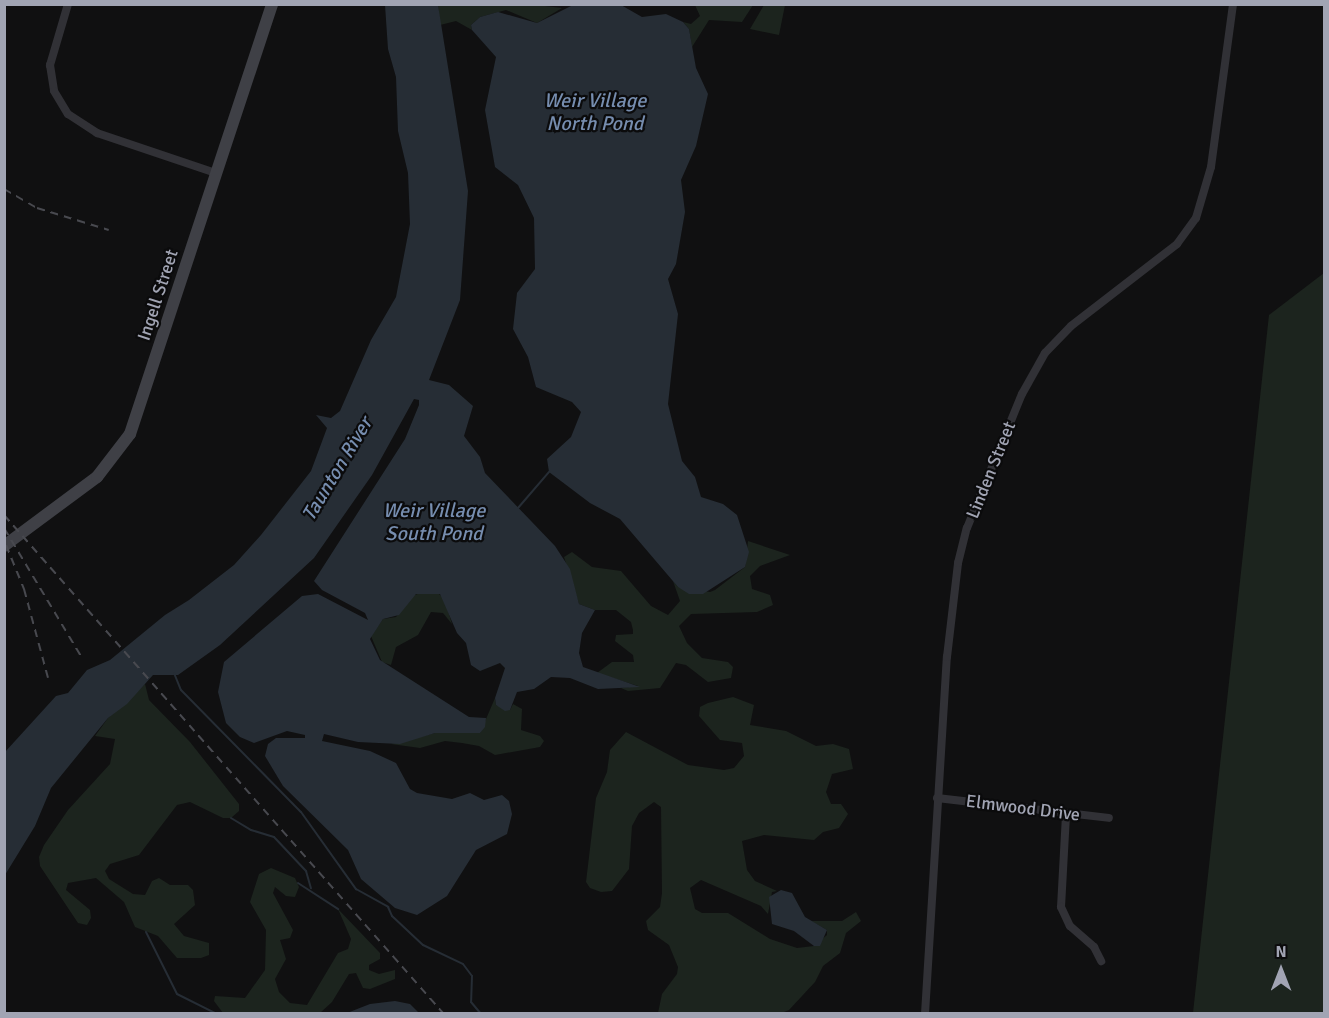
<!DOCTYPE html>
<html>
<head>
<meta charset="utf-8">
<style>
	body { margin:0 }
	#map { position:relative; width:1329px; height:1018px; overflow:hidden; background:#101011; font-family:Signika,sans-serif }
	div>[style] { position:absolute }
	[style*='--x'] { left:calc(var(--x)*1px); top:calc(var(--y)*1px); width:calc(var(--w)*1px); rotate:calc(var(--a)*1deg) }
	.green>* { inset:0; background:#1c241e }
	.water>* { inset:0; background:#262d35 }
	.stream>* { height:2px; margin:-1px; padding:0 1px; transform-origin:1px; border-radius:1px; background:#262d35 }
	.street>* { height:8px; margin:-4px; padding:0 4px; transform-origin:4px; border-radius:4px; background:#313136 }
	.secondary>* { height:12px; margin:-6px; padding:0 6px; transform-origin:6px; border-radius:6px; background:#3f4046 }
	.rail>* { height:2px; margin-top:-1px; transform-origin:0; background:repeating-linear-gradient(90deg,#48494f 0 8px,transparent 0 14px) }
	span { translate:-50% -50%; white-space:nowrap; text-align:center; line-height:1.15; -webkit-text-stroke:4.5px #0b0b0c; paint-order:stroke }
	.street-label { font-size:18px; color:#a1a4b3 }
	.water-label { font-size:20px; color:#768daf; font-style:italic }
	.frame { position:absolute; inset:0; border:6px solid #a1a4b3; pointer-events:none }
	.north { position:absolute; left:1251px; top:940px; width:60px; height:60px; -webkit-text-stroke:4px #0b0b0c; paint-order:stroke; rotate:0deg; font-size:16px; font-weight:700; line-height:24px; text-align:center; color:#a1a4b3 }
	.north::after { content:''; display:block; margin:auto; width:21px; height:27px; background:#a1a4b3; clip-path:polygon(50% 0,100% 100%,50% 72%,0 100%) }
</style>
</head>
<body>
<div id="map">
	<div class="green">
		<div style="clip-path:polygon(528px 4px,562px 8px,537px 23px,506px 10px,480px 17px,471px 25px,472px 30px,456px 21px,440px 25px,438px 5px)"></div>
		<div style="clip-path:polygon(695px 5px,753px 5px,742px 22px,709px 20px,692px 47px,689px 29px,683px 22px,691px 24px,700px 16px)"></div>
		<div style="clip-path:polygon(764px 5px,785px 5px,779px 35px,750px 29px)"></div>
		<div style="clip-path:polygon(1324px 273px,1324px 1013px,1193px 1013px,1269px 315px)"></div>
		<div style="clip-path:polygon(748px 541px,790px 555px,760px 566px,750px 576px,752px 589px,770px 595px,773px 605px,757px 612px,691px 614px,679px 626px,687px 643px,702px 658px,728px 662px,733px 667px,731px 678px,708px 682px,686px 665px,676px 663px,660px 688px,628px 691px,621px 688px,638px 686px,597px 673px,612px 662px,634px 662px,633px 655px,615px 641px,616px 635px,633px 634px,633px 630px,631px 622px,616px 610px,595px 610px,579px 604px,564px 557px,572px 552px,592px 567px,621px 571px,651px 606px,668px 615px,680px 601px,673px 581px,678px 587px,710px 592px,715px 590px,745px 567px)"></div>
		<div style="clip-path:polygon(424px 591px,435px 591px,444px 598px,452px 624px,443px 613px,431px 612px,418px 635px,396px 647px,391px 665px,382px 662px,371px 636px,383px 619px,396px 617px,413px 596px)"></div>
		<div style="clip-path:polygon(145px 684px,149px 700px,190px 742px,239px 804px,239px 811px,231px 818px,223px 818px,190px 802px,177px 805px,139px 855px,110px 864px,105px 871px,109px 879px,133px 894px,145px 895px,152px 881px,159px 878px,170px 885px,188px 885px,193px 890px,195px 905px,174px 924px,184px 936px,209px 943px,209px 955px,201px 958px,177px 958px,158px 936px,135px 927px,124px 902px,96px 878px,68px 883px,66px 890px,90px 910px,91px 918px,87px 925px,78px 923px,40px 866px,39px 857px,44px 845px,68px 810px,110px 764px,115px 739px,95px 736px,108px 718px)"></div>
		<div style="clip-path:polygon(733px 697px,754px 705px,750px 725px,786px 731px,816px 746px,833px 744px,849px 749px,853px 769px,832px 774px,826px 792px,831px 804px,841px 804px,848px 814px,839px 828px,823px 832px,814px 840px,764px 835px,742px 841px,747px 870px,755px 881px,777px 891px,772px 892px,768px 914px,761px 906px,701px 880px,690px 888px,695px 909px,702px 913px,728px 913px,770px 939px,797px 948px,814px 946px,827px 935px,827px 930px,811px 921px,842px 921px,856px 912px,861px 921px,846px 933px,840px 953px,823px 966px,815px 982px,789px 1010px,779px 1014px,658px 1013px,662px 994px,677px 974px,678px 967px,669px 945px,648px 930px,646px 921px,660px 907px,662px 893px,661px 807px,654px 802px,639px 813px,632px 826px,629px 869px,612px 891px,601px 892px,590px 888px,586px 882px,596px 798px,607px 772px,610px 750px,626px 732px,688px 765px,724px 770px,734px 768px,744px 756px,742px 743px,720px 740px,699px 716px,700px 707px,708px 703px)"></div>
		<div style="clip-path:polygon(495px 698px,496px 705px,510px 710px,513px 704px,522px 709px,521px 730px,540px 736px,544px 741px,540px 747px,495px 755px,479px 746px,462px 743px,445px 741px,420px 748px,391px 744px,435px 733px,480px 733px)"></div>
		<div style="clip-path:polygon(271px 868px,295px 878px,299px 887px,295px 897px,286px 896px,275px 887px,273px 893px,293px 930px,290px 938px,280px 940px,286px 959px,275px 979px,279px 992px,290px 1003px,307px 1005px,338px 953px,348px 949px,351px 939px,338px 909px,380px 953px,380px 959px,369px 965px,369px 970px,379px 974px,395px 970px,395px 979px,370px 989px,363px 988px,356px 973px,349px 974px,332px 1002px,320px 1013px,223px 1013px,214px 1001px,215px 996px,245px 998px,265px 970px,266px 930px,250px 902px,259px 874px)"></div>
	</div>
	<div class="water">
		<div style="clip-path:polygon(385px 5px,438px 5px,468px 191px,460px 300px,429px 380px,449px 385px,473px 406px,464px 436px,480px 457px,485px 473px,555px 546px,570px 569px,579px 604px,595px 610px,582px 633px,579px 653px,583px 667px,640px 687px,598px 689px,570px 678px,551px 677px,534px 689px,517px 692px,510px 710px,505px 711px,496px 705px,495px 698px,505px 668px,500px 663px,480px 671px,471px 665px,466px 643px,457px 633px,440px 594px,416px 594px,399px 615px,383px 619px,370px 639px,380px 660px,469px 717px,486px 718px,485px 727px,480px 733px,435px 733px,400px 744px,358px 742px,324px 734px,322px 741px,370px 751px,396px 763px,410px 789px,417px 793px,452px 799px,470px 793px,484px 800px,502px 795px,509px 801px,512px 814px,507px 834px,476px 850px,447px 896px,417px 915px,395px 908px,361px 879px,348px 850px,283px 786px,265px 756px,268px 744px,276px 738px,305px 738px,305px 735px,287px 731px,254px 743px,240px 737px,226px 723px,218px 692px,224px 662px,302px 596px,318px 594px,368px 620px,365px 613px,322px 590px,314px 581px,405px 439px,419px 405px,419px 400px,414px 399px,372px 475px,314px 558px,220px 645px,178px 675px,153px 675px,127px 704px,108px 718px,51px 788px,35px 826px,5px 875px,5px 752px,56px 696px,68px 693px,87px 670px,110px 660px,165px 615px,189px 600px,234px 565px,261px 535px,311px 471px,327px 428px,316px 415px,331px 418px,340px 411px,371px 340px,396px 297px,410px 224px,408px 173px,398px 131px,396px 77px,388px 49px)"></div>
		<div style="clip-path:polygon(621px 5px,642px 17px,666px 14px,683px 22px,689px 29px,696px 68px,708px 94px,696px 146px,681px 180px,685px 212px,676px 264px,668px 279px,678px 314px,668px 404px,682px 461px,695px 477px,701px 497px,723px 504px,737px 515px,749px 552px,745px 567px,703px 594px,689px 594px,678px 587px,620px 519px,590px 503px,549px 472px,547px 459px,571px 437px,581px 412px,572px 402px,536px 387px,528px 357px,513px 329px,517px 293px,535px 269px,534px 218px,518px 185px,495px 167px,485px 110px,496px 57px,472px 30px,471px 25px,480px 17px,498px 12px,537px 23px,573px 5px)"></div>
		<div style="clip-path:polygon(781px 890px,792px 893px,805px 917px,827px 930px,820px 946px,814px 946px,794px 931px,772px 924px,769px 897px)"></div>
		<div style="clip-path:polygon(395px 1001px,410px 1004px,419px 1013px,347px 1013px,370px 1004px)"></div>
	</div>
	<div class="stream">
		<div style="--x:518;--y:508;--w:48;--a:-49.3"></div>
		<div style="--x:174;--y:673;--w:18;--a:68"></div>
		<div style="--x:181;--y:690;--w:171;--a:45.5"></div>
		<div style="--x:301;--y:812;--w:95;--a:54.5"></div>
		<div style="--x:356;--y:889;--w:37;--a:29"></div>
		<div style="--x:388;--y:907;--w:10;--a:66"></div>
		<div style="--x:392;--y:916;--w:42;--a:43.1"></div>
		<div style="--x:423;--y:945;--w:44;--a:25.4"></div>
		<div style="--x:463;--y:964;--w:15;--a:53"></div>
		<div style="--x:472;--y:976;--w:26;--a:92"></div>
		<div style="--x:471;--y:1002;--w:16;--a:50"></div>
		<div style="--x:231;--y:818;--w:23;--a:31"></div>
		<div style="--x:251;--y:830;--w:24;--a:17"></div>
		<div style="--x:274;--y:837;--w:47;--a:46.7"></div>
		<div style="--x:306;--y:871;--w:18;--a:74"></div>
		<div style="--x:298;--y:883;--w:48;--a:33"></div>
		<div style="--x:146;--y:932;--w:69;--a:63.4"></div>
		<div style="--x:177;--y:994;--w:45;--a:26.6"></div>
	</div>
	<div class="street">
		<div style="--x:68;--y:4;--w:64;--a:106.4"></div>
		<div style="--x:50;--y:65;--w:26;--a:81"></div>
		<div style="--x:54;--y:91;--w:27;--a:59"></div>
		<div style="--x:68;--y:114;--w:35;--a:33"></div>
		<div style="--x:97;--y:133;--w:126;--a:18.6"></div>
		<div style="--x:937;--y:798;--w:173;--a:6.6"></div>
		<div style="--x:1066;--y:815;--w:92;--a:93.1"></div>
		<div style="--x:1061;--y:907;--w:21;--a:65"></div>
		<div style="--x:1070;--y:926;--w:32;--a:41"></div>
		<div style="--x:1094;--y:947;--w:16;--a:63"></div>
		<div style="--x:925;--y:1014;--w:358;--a:-86.5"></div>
		<div style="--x:947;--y:657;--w:95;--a:-83.3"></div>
		<div style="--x:958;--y:563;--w:36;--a:-76"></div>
		<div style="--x:967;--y:528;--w:145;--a:-67.7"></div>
		<div style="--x:1022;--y:394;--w:47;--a:-60.7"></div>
		<div style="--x:1045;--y:353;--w:37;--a:-46"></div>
		<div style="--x:1071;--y:326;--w:134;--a:-37.7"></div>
		<div style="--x:1177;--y:244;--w:32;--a:-54"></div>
		<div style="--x:1196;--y:218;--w:53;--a:-73.6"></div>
		<div style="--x:1211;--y:167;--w:164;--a:-82.3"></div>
	</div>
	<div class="secondary">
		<div style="--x:4;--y:546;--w:116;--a:-36.6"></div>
		<div style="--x:97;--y:477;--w:54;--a:-52.5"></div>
		<div style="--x:130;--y:434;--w:453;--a:-71.7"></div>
	</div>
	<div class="rail">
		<div style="--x:4;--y:189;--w:38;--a:30"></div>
		<div style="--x:37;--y:208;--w:75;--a:17"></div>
		<div style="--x:4;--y:515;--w:665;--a:48.6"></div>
		<div style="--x:4;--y:528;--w:149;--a:59"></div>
		<div style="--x:6;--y:545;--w:48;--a:67.8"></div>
		<div style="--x:24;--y:589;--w:92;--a:74.9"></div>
	</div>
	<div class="street-label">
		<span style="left:158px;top:295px;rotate:-72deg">Ingell Street</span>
		<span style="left:991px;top:470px;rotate:-68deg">Linden Street</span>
		<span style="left:1023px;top:808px;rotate:7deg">Elmwood Drive</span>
	</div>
	<div class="water-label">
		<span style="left:595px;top:112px">Weir Village<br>North Pond</span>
		<span style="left:337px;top:469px;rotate:-59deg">Taunton River</span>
		<span style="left:434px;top:522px">Weir Village<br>South Pond</span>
	</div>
	<div class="frame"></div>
	<div class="north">N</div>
</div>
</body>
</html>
